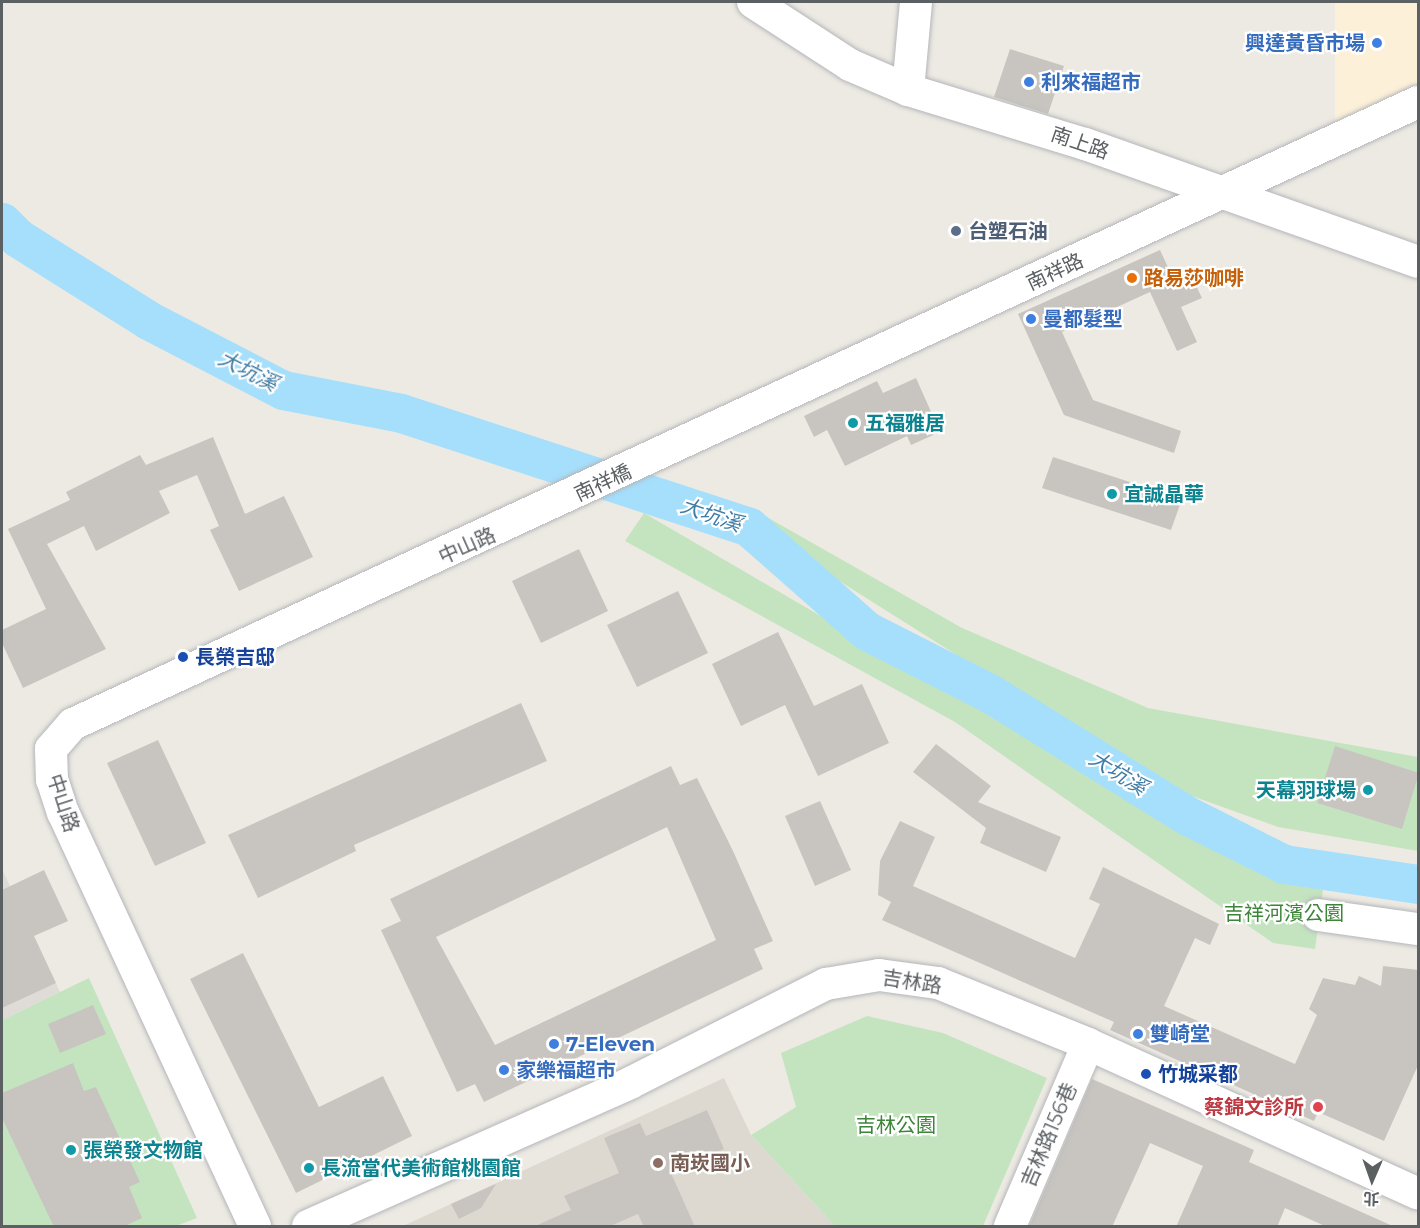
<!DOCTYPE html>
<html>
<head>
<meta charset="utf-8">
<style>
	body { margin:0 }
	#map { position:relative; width:1420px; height:1228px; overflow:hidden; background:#edeae3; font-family:Montserrat,"Noto Sans TC",sans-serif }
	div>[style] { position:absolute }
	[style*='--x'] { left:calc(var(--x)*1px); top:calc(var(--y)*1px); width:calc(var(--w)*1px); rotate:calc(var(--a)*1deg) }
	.commercial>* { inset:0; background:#fcf0d9 }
	.industrial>* { inset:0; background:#dfdcd8 }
	.education>* { inset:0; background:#ddd9d1 }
	.green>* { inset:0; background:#c4e4c0 }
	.river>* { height:39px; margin:-19.5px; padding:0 19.5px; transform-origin:19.5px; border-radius:19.5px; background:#a5dffc }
	.building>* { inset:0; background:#c8c5c0 }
	.roads { filter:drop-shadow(0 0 2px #b4b6ba) drop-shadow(0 0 2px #b4b6ba) }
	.minor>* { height:32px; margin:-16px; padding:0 16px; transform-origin:16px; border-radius:16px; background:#fff }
	.dots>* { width:16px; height:16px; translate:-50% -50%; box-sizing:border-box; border:3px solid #fff; border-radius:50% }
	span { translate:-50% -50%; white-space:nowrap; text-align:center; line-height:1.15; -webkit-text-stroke:4.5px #fff; paint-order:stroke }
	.shop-label { font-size:20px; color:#366cbe; font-weight:700 }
	.right { translate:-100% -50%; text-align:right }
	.left { translate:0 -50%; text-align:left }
	.street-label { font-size:20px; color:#5b6063 }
	.service-label { font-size:20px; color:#4e5e75; font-weight:700 }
	.food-label { font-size:20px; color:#c56008; font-weight:700 }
	.culture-label { font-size:20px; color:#0d838f; font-weight:700 }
	.transit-label { font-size:20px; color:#164399; font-weight:700 }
	.park-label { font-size:20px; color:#3d8539 }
	.health-label { font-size:20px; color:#be3a42; font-weight:700 }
	.education-label { font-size:20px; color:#785e54; font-weight:700 }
	.water-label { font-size:21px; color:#407ca4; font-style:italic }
	.frame { position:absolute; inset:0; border:3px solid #5b6063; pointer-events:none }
	.north { position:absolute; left:1342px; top:1150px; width:60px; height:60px; -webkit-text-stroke:4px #fff; paint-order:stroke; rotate:182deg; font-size:16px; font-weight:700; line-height:24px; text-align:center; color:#5b6063 }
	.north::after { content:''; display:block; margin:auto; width:21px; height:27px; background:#5b6063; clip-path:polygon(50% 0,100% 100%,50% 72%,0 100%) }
</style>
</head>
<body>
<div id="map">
	<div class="commercial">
		<div style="clip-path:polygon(1335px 2px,1418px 2px,1418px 84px,1335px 123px)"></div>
	</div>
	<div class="industrial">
		<div style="clip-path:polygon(2px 869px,60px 992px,2px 1020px)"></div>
	</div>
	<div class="education">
		<div style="clip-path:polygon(724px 1078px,751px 1135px,835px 1226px,403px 1226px)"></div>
	</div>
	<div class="green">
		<div style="clip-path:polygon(644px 513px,1268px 877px,1323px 890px,1315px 949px,1273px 943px,955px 722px,625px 541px)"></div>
		<div style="clip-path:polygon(765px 516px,962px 628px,1148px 708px,1418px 757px,1418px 851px,1278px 827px,1164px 786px,757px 529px)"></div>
		<div style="clip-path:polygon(89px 978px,197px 1218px,176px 1226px,2px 1226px,2px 1020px)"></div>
		<div style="clip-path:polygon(867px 1016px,943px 1033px,1047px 1078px,983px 1226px,835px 1226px,751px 1135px,796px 1107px,781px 1053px)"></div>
	</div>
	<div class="river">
		<div style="--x:2;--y:222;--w:23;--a:45"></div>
		<div style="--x:18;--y:238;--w:154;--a:32.2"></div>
		<div style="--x:148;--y:320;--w:152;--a:27.4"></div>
		<div style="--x:283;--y:390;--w:120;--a:11"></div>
		<div style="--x:401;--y:413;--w:366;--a:18.1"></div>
		<div style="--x:749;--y:527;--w:157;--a:41.4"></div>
		<div style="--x:867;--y:631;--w:139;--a:26.9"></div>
		<div style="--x:991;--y:694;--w:229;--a:31.8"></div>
		<div style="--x:1186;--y:815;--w:110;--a:26.6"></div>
		<div style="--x:1284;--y:864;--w:135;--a:8.5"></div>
	</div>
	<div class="building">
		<div style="clip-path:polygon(1010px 49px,1064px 66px,1048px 114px,994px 97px)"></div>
		<div style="clip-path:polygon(1160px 250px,1172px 276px,1188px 269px,1202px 298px,1181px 307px,1197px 342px,1177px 351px,1150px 292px,1062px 332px,1093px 400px,1181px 431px,1174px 453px,1064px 415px,1018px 314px)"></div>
		<div style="clip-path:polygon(916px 378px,940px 432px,911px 445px,907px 436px,845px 466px,827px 430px,814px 437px,804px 416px,877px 381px,883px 393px)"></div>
		<div style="clip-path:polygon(213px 437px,245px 514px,284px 496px,313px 557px,239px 591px,210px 530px,219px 526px,197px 475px,159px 491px,170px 513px,96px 551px,84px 526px,47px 544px,106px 649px,23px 688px,2px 643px,2px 630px,46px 609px,8px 529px,70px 500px,66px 492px,140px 455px,146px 465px)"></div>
		<div style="clip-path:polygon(1053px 457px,1182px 499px,1171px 530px,1042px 488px)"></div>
		<div style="clip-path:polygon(579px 549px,608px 611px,541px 643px,512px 581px)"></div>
		<div style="clip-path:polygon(678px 591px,708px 653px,637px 687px,607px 625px)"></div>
		<div style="clip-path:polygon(778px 632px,814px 706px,862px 684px,889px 743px,818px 776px,785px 705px,741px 726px,712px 664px)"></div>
		<div style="clip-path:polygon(521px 703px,547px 761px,354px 845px,356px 851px,258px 898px,228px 835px)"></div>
		<div style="clip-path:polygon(158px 740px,206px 843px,155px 866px,107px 763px)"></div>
		<div style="clip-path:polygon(936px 744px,991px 786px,978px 802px,1061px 837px,1046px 872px,980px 843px,986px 828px,913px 772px)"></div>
		<div style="clip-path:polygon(1335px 746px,1419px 773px,1402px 829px,1317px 803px)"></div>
		<div style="clip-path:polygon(evenodd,671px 766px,680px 785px,697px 778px,733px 851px,773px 941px,754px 949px,763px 969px,484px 1102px,475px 1084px,457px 1092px,381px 930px,401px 921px,390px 899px,671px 766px,667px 827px,716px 940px,495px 1045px,436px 937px,667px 827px)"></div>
		<div style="clip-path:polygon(820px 801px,851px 870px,815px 886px,785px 816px)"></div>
		<div style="clip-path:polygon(900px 821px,935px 837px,913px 886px,1075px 958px,1100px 904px,1089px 899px,1103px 867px,1219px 924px,1210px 945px,1195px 938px,1164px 1006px,1295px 1064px,1317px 1015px,1309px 1009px,1323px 978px,1355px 985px,1359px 976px,1381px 986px,1383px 966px,1419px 970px,1419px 1063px,1384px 1141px,1318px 1112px,1314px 1121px,1110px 1030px,1114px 1022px,882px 920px,891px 902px,878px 895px,880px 861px)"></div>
		<div style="clip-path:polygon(44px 870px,68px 921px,34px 936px,56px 983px,2px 1008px,2px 890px)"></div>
		<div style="clip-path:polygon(243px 953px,319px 1107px,383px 1076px,412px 1136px,296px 1193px,190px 979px)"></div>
		<div style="clip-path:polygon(93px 1005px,106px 1034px,60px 1053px,48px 1024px)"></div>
		<div style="clip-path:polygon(73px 1063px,84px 1091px,96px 1087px,140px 1182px,129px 1187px,142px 1218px,123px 1227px,54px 1227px,2px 1118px,2px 1093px)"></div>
		<div style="clip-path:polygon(1092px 1079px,1254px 1150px,1249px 1162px,1395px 1227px,1327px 1227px,1285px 1208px,1277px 1227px,1176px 1227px,1203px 1166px,1150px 1143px,1112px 1227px,1029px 1227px)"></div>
		<div style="clip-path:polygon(707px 1110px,724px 1149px,671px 1173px,695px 1227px,644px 1227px,638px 1214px,608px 1227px,533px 1227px,571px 1210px,564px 1196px,619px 1173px,604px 1138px,640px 1123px,646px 1136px)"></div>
		<div style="clip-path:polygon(496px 1184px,481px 1208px,459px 1219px,451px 1204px)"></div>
	</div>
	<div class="roads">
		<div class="minor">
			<div style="--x:753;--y:2;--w:116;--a:33"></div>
			<div style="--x:850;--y:65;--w:63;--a:23.3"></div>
			<div style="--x:908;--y:90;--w:185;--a:17"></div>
			<div style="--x:1085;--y:144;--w:353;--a:19.5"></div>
			<div style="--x:908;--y:90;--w:88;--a:-84.8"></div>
			<div style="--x:1318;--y:915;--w:101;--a:8"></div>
			<div style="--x:255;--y:1226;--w:455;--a:-114.9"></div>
			<div style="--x:63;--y:813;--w:35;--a:-108"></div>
			<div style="--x:52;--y:780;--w:31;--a:-92"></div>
			<div style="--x:51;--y:749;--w:33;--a:-49"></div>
			<div style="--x:73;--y:724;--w:1482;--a:-24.82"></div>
			<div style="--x:308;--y:1226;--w:352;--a:-23.9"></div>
			<div style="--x:630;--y:1083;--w:220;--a:-26.8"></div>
			<div style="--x:826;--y:984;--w:54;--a:-9.6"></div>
			<div style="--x:879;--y:975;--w:60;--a:7.7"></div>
			<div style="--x:938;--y:983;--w:162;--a:22.1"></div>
			<div style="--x:1088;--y:1044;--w:362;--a:24.4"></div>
			<div style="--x:1010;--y:1226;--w:198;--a:-66.8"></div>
		</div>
	</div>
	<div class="dots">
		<div style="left:1377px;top:43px;background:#3f7fe0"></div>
		<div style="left:1029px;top:82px;background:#3f7fe0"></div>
		<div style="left:956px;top:231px;background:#5c6f8a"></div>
		<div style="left:1132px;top:278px;background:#e8710a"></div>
		<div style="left:1031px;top:319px;background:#3f7fe0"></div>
		<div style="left:853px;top:423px;background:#0f9aa8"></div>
		<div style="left:1112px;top:494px;background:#0f9aa8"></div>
		<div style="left:183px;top:657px;background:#1a4fb4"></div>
		<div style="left:1368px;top:790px;background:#0f9aa8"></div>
		<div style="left:1138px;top:1034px;background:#3f7fe0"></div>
		<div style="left:554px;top:1044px;background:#3f7fe0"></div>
		<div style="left:504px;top:1070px;background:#3f7fe0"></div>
		<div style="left:1146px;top:1074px;background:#1a4fb4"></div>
		<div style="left:1318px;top:1107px;background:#e0444e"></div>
		<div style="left:71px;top:1150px;background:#0f9aa8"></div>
		<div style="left:658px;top:1163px;background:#8d6e63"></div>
		<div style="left:309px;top:1168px;background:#0f9aa8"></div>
	</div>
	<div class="shop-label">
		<span class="right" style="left:1365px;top:43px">興達黃昏市場</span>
		<span class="left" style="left:1041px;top:82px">利來福超市</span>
		<span class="left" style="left:1043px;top:319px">曼都髮型</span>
		<span class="left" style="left:1150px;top:1034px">雙崎堂</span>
		<span class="left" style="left:566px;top:1044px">7-Eleven</span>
		<span class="left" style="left:516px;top:1070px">家樂福超市</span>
	</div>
	<div class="street-label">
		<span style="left:1080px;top:143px;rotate:19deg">南上路</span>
		<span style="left:1055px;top:272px;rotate:-25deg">南祥路</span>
		<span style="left:603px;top:483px;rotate:-25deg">南祥橋</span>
		<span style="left:467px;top:546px;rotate:-24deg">中山路</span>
		<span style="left:63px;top:803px;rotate:72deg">中山路</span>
		<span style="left:912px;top:982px;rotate:9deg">吉林路</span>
		<span style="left:1049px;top:1135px;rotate:-67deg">吉林路156巷</span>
	</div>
	<div class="service-label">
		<span class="left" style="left:968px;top:231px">台塑石油</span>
	</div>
	<div class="food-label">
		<span class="left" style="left:1144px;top:278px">路易莎咖啡</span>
	</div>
	<div class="culture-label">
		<span class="left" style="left:865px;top:423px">五福雅居</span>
		<span class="left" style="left:1124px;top:494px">宜誠晶華</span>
		<span class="right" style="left:1356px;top:790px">天幕羽球場</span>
		<span class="left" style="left:83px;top:1150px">張榮發文物館</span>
		<span class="left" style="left:321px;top:1168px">長流當代美術館桃園館</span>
	</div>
	<div class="transit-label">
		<span class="left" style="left:195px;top:657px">長榮吉邸</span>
		<span class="left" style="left:1158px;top:1074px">竹城采都</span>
	</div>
	<div class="park-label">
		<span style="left:1284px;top:913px">吉祥河濱公園</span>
		<span style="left:896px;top:1125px">吉林公園</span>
	</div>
	<div class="health-label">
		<span class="right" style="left:1304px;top:1107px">蔡錦文診所</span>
	</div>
	<div class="education-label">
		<span class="left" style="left:670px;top:1163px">南崁國小</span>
	</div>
	<div class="water-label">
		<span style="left:248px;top:371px;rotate:27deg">大坑溪</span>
		<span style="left:711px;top:515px;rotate:19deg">大坑溪</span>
		<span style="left:1118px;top:773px;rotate:32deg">大坑溪</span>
	</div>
	<div class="frame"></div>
	<div class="north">北</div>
</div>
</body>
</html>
